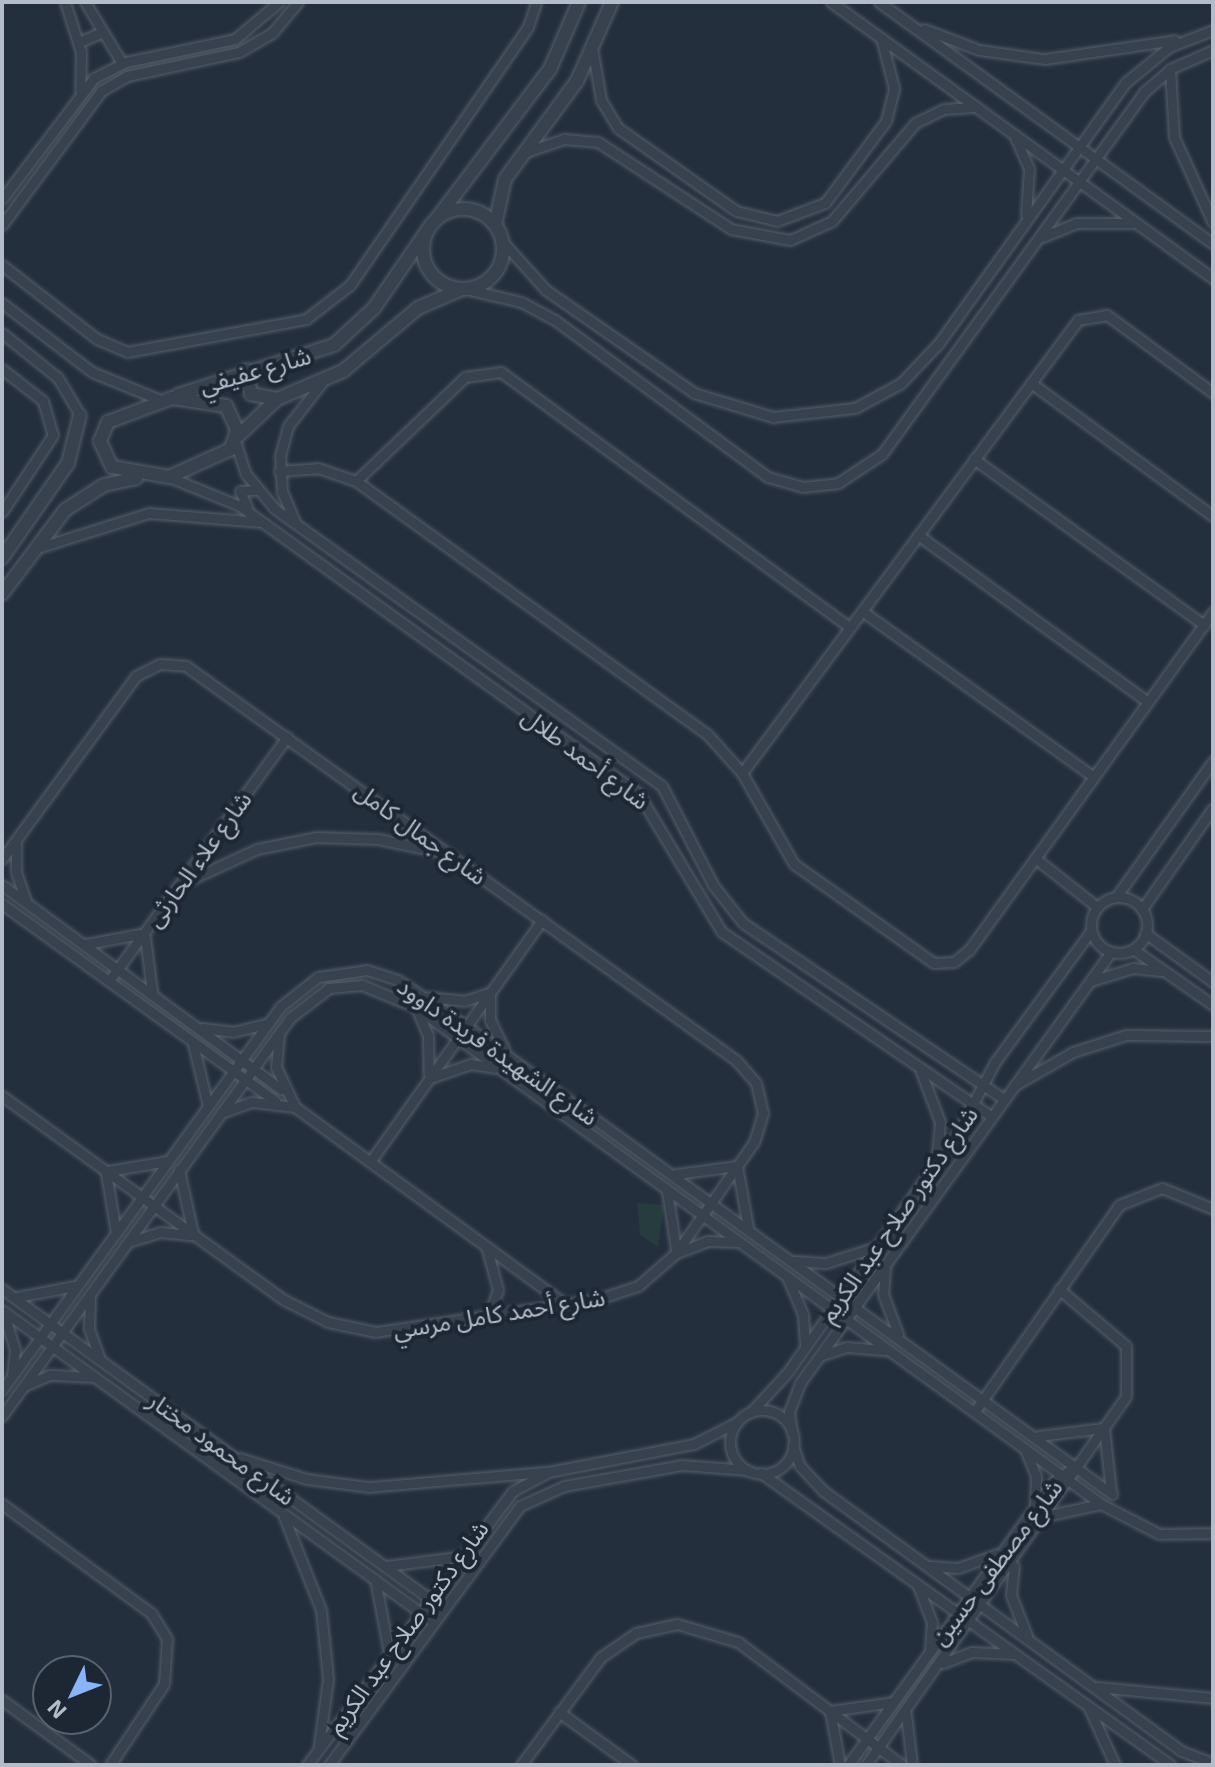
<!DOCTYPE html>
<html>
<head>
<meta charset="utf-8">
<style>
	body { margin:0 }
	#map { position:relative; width:1215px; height:1767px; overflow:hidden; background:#242f3e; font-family:"Exo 2","Noto Sans Arabic",sans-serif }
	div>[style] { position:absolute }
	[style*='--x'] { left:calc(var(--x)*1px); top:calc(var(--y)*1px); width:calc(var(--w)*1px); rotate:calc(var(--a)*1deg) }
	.green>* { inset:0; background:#263c3f }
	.roads { filter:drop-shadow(0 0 2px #565f6c) drop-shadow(0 0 2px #565f6c) }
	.minor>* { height:9px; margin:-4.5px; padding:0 4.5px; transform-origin:4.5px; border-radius:4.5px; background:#38414e }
	.minor>.ring { margin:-4.5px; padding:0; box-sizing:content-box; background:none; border:9px solid #38414e; border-radius:50% }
	.tertiary>* { height:12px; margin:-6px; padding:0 6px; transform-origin:6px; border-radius:6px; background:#38414e }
	.tertiary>.ring { margin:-6px; padding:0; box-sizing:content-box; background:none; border:12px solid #38414e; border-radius:50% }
	span { translate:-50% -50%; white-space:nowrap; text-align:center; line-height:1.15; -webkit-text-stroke:8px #1d2633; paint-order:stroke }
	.street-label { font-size:24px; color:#b4bcc9 }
	.frame { position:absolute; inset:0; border:4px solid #b4bcc9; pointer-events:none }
	.north { position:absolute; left:32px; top:1655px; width:80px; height:80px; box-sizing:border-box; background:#1d2633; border:2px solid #59626f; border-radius:50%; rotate:227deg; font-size:22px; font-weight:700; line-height:32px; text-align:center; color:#b4bcc9 }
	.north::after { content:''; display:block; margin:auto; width:28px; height:36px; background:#8ab4f8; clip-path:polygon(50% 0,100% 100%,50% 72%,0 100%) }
</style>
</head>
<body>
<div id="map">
	<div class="green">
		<div style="clip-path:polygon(637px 1203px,664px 1205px,658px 1247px,640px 1235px)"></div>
	</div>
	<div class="roads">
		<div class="minor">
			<div style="--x:65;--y:2;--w:52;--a:72.3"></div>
			<div style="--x:81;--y:52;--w:39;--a:91"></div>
			<div style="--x:85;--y:2;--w:71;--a:58.8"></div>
			<div style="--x:831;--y:2;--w:472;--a:35.9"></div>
			<div style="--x:879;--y:2;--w:412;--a:35.9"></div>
			<div style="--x:924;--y:29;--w:59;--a:20.9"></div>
			<div style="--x:979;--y:50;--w:67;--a:7.8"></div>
			<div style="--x:1045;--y:59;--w:131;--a:-8.3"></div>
			<div style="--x:79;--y:42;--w:23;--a:-23"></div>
			<div style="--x:593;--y:53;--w:48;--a:80.3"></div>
			<div style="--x:601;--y:100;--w:33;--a:59"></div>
			<div style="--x:618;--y:128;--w:144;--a:35.1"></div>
			<div style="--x:736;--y:211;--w:42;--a:13.7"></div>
			<div style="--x:777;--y:221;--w:51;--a:-20.6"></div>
			<div style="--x:825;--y:203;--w:102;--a:-53.4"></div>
			<div style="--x:886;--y:121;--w:34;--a:-76"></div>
			<div style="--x:894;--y:88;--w:52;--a:-104.6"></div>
			<div style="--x:1170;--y:69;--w:68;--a:86.6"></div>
			<div style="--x:1174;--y:137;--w:94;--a:65.6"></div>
			<div style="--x:1015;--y:137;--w:35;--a:66"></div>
			<div style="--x:1029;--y:169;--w:46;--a:93.7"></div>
			<div style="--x:526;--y:152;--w:40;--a:-18.9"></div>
			<div style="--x:564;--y:139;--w:34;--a:5"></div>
			<div style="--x:598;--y:142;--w:159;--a:33.2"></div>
			<div style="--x:731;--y:229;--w:60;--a:10.6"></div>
			<div style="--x:790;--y:240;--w:46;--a:-24.3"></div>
			<div style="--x:832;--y:221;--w:128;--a:-49.7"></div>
			<div style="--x:915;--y:123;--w:32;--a:-26"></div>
			<div style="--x:944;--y:109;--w:32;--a:-4"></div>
			<div style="--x:2;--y:199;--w:152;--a:-52.8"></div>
			<div style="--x:94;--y:78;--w:36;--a:-27"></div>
			<div style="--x:126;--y:62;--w:111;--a:-11.9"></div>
			<div style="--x:235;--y:39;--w:57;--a:-40.1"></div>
			<div style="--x:2;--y:225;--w:167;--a:-53.5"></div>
			<div style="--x:101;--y:91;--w:30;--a:-30"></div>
			<div style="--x:127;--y:76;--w:115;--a:-12.1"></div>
			<div style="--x:239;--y:52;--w:38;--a:-30"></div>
			<div style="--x:272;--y:33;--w:40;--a:-50"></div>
			<div style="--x:1042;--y:237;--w:38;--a:-22"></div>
			<div style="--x:1077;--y:223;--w:55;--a:0"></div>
			<div style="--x:502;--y:241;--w:66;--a:48.1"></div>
			<div style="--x:546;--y:290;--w:180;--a:34.8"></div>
			<div style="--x:694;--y:393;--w:83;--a:16.9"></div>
			<div style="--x:773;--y:417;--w:82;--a:-6.3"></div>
			<div style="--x:855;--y:408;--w:52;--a:-28.5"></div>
			<div style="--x:901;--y:383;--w:55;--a:-46.5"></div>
			<div style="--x:939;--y:343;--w:320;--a:-54.4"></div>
			<div style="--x:1125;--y:83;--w:57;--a:-39.3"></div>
			<div style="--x:1169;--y:47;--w:47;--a:-21.1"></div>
			<div style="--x:2;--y:265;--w:120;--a:37.9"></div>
			<div style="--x:97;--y:339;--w:33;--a:23"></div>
			<div style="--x:127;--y:352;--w:182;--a:-10.4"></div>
			<div style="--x:306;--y:319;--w:56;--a:-37.7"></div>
			<div style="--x:350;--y:285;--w:313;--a:-55.4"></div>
			<div style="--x:528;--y:27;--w:26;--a:-72"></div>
			<div style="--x:466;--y:289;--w:57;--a:13.3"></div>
			<div style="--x:521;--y:302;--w:38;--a:28"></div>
			<div style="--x:555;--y:320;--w:265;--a:36.4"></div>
			<div style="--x:768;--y:477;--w:35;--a:16"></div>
			<div style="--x:802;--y:487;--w:36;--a:-6"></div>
			<div style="--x:838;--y:483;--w:53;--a:-33.4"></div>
			<div style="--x:882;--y:454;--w:447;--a:-54.1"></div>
			<div style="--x:1144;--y:92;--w:35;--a:-41"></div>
			<div style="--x:1170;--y:69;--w:47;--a:-23.8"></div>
			<div style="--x:2;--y:303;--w:113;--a:37.5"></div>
			<div style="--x:92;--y:372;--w:71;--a:22.2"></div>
			<div style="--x:2;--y:333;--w:72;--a:38.8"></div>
			<div style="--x:58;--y:378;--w:43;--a:59.3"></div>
			<div style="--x:2;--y:369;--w:52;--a:38"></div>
			<div style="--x:43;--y:401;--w:35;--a:74"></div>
			<div style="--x:53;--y:435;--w:92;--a:123.5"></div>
			<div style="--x:1031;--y:383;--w:225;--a:36.2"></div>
			<div style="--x:235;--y:441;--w:35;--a:72"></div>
			<div style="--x:246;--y:474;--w:45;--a:50.4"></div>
			<div style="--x:275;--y:509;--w:476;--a:35.6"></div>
			<div style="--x:662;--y:786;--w:111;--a:62.7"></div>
			<div style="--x:713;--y:885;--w:48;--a:51.7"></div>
			<div style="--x:743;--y:923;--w:315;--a:34"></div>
			<div style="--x:974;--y:459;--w:284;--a:35.8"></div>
			<div style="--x:279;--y:471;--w:39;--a:-4"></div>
			<div style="--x:318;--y:468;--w:40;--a:18.9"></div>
			<div style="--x:356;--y:481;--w:434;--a:35.8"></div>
			<div style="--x:708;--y:735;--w:51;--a:48.2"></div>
			<div style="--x:742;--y:773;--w:105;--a:60.3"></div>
			<div style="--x:794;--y:864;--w:171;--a:35.3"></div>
			<div style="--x:934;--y:963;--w:20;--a:-3"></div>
			<div style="--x:954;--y:962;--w:19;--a:-39"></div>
			<div style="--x:969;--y:950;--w:417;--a:-54.2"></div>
			<div style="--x:169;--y:477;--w:77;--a:22.2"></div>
			<div style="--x:240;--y:506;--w:491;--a:35.8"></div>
			<div style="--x:638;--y:793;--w:162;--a:58.9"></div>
			<div style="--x:722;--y:932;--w:326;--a:34.4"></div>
			<div style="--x:356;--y:481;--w:151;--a:-43.7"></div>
			<div style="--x:465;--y:377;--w:36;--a:-8"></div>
			<div style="--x:501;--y:372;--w:432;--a:36.2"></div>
			<div style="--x:247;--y:507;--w:17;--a:-114"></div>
			<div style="--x:240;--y:491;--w:16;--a:-4"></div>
			<div style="--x:295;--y:522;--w:33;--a:-113"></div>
			<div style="--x:282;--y:492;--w:36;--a:-93"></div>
			<div style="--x:280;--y:456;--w:31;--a:-75"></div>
			<div style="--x:288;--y:426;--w:57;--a:-52.1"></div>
			<div style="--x:918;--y:535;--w:284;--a:36"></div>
			<div style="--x:34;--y:549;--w:121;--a:-17.4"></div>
			<div style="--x:149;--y:513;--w:112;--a:4.6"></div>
			<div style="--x:862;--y:611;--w:285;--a:35.6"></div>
			<div style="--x:742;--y:773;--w:564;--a:-53.43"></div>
			<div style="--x:1078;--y:320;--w:29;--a:-10"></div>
			<div style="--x:1107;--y:315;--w:132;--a:36.3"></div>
			<div style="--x:16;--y:842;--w:30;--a:90"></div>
			<div style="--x:16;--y:872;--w:31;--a:71"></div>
			<div style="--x:1035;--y:858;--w:79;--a:38.3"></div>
			<div style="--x:2;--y:859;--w:227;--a:-53.8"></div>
			<div style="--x:136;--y:676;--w:27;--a:-27"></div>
			<div style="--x:160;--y:664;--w:26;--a:4"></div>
			<div style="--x:186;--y:666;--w:677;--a:35.62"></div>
			<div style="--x:736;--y:1060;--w:30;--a:49"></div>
			<div style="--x:756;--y:1083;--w:31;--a:77"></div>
			<div style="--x:763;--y:1113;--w:30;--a:107"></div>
			<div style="--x:754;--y:1142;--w:136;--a:125.1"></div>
			<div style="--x:676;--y:1253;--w:50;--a:139"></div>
			<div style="--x:638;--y:1286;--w:45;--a:162"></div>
			<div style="--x:595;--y:1300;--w:221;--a:171.7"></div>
			<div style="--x:376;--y:1332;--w:49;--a:-168.2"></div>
			<div style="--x:328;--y:1322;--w:49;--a:-153.4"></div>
			<div style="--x:284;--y:1300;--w:348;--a:-144.1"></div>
			<div style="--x:183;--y:883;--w:81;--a:-24.7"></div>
			<div style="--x:257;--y:849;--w:60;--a:-11.5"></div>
			<div style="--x:316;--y:837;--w:62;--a:1.8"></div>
			<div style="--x:378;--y:839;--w:68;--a:11.8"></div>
			<div style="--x:2;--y:885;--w:346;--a:36.2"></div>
			<div style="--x:1116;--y:897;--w:167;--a:-54.5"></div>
			<div class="ring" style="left:1091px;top:897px;width:47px;height:47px"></div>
			<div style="--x:2;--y:904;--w:337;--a:35.8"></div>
			<div style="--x:1142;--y:909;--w:123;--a:-54.9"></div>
			<div style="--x:1145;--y:933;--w:84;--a:35.8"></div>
			<div style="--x:145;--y:937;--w:55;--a:82.7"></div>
			<div style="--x:86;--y:944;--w:55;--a:-10.5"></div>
			<div style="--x:1133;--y:949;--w:98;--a:35"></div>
			<div style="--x:1094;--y:980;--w:41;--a:-17.1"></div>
			<div style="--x:1133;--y:968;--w:28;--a:6"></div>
			<div style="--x:109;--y:981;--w:302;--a:-53.9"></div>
			<div style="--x:490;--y:995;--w:25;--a:90"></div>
			<div style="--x:490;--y:1020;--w:32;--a:64"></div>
			<div style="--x:428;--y:997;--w:36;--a:6"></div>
			<div style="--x:464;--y:1001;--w:25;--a:-18"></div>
			<div style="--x:418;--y:1012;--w:25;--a:67"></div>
			<div style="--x:428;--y:1035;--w:39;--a:89"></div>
			<div style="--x:202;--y:1028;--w:31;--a:7"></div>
			<div style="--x:233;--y:1032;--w:37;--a:-14"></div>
			<div style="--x:279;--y:1034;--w:33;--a:95"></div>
			<div style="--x:276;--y:1067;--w:44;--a:64.6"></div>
			<div style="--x:295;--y:1107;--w:334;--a:36.1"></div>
			<div style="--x:193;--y:1044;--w:64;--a:76.4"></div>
			<div style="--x:921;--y:1072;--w:53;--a:69.2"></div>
			<div style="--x:940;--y:1122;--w:38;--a:95"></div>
			<div style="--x:433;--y:1077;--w:39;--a:-19"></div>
			<div style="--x:470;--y:1064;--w:25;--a:9"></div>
			<div style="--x:1015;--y:1085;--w:67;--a:-29.6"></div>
			<div style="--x:1073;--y:1052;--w:56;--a:-17.8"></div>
			<div style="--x:1126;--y:1035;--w:87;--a:0.7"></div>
			<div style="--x:221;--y:1113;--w:33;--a:-20"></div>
			<div style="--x:252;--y:1102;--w:43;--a:6.6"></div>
			<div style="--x:370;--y:1162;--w:297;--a:-54.6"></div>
			<div style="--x:179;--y:1170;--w:65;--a:77.5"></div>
			<div style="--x:108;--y:1171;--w:60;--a:-9.6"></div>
			<div style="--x:106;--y:1173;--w:61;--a:80.5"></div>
			<div style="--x:676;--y:1174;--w:62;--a:-7.5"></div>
			<div style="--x:737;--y:1166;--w:62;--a:79.8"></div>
			<div style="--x:667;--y:1191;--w:60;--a:81.3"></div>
			<div style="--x:128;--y:1242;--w:34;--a:-17"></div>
			<div style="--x:160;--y:1232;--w:31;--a:6"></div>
			<div style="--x:487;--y:1249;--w:42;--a:75"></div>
			<div style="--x:498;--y:1290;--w:29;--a:110"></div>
			<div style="--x:679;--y:1252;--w:30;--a:-21"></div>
			<div style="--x:707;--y:1241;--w:31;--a:2"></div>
			<div style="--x:795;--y:1261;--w:31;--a:4"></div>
			<div style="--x:826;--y:1263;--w:52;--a:-17.7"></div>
			<div style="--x:885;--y:1268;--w:26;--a:94"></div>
			<div style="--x:883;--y:1294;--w:43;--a:69.4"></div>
			<div style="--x:788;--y:1279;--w:39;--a:67"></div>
			<div style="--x:803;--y:1315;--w:32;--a:86"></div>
			<div style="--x:2;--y:1289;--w:543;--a:35.94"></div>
			<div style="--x:17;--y:1297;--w:59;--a:-10.7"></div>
			<div style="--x:90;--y:1298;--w:31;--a:92"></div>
			<div style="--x:89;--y:1329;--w:29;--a:70"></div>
			<div style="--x:2;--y:1310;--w:531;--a:35.88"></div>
			<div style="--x:4;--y:1314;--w:38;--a:73"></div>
			<div style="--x:15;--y:1350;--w:23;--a:97"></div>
			<div style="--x:822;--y:1355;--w:26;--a:-18"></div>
			<div style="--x:847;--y:1347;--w:38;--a:5"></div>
			<div style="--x:26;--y:1385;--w:26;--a:-23"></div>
			<div style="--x:50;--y:1375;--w:43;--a:2.7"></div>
			<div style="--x:2;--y:1390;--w:473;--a:-54"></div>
			<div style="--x:280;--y:1007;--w:48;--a:-38.3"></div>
			<div style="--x:318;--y:977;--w:49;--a:-8.1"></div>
			<div style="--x:367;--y:970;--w:33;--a:18"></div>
			<div style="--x:398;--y:980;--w:82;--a:34.1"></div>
			<div style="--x:466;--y:1026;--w:798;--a:35.92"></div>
			<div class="ring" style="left:730px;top:1410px;width:55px;height:55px"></div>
			<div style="--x:975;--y:1411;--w:251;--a:-55"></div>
			<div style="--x:1119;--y:1205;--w:46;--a:-21.6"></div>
			<div style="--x:1162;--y:1188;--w:55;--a:22.4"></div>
			<div style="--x:751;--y:1412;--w:53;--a:-47.3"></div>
			<div style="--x:787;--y:1373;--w:293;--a:-54.6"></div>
			<div style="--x:957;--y:1134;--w:81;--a:-62.2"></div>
			<div style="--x:995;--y:1062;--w:162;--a:-53.8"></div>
			<div style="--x:2;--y:1416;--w:491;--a:-54.1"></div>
			<div style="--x:290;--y:1018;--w:49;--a:-37.6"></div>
			<div style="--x:329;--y:988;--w:33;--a:-5"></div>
			<div style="--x:362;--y:985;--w:57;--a:22.5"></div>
			<div style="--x:415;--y:1007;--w:847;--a:35.92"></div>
			<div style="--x:792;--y:1433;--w:21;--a:-98"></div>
			<div style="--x:789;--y:1412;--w:31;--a:-69"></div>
			<div style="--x:800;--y:1383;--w:531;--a:-54.19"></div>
			<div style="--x:1038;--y:1436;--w:66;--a:-6.9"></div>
			<div style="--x:1104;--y:1428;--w:64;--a:83.8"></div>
			<div style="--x:793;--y:1446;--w:21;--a:71"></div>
			<div style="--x:800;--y:1466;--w:33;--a:47"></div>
			<div style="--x:822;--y:1490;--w:444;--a:36"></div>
			<div style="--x:1181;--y:1751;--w:34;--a:21"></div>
			<div style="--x:1025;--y:1449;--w:29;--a:68"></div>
			<div style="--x:1036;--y:1476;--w:28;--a:92"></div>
			<div style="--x:240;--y:1458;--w:70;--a:17.4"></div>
			<div style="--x:307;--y:1479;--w:63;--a:7.4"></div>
			<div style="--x:369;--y:1487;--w:177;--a:-4.9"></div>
			<div style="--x:761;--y:1473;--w:503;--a:35.46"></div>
			<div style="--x:2;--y:1504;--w:185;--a:36.2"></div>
			<div style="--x:151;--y:1613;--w:31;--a:58"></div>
			<div style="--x:167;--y:1639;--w:45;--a:93.8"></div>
			<div style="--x:164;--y:1684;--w:97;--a:123.7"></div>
			<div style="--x:1050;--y:1515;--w:52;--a:-12.2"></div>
			<div style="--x:1101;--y:1504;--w:65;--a:27.3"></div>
			<div style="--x:1159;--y:1534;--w:54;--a:-1.1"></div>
			<div style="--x:284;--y:1517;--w:100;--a:68.3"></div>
			<div style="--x:321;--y:1610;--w:69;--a:84.2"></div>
			<div style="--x:328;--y:1679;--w:67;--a:97.8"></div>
			<div style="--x:386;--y:1566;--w:72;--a:-7.2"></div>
			<div style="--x:930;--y:1566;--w:28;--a:4"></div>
			<div style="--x:958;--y:1568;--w:41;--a:-19.7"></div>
			<div style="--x:1014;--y:1566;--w:29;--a:96"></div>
			<div style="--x:1011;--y:1595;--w:44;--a:68.7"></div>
			<div style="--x:375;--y:1579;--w:75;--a:79.3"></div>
			<div style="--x:918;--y:1586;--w:39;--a:69"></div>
			<div style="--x:932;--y:1622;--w:26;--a:94"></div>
			<div style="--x:943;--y:1663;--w:30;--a:-21"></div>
			<div style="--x:971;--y:1652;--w:43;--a:2.7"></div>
			<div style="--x:1097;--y:1687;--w:117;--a:5.4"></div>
			<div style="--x:2;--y:1700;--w:110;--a:36.1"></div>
			<div style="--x:1088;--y:1706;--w:65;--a:65.4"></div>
			<div style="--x:559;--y:1712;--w:90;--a:36"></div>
			<div style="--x:906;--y:1714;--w:51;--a:83.3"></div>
			<div style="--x:307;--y:1765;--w:343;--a:-53.1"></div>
			<div style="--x:513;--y:1491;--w:40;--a:-28"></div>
			<div style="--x:548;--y:1472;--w:149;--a:-10.9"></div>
			<div style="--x:694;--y:1444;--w:48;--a:-27.1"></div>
			<div style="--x:329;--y:1765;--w:322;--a:-53.6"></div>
			<div style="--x:520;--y:1506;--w:48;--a:-24.4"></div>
			<div style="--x:564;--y:1486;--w:120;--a:-10.1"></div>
			<div style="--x:682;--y:1465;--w:66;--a:4.3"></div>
			<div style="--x:521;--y:1765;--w:134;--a:-53.5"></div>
			<div style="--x:601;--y:1657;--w:42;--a:-34.4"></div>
			<div style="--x:636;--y:1633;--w:42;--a:-12.4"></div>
			<div style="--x:677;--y:1624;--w:64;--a:16.4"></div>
			<div style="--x:738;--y:1642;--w:205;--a:36.9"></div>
			<div style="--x:840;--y:1765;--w:55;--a:-100.5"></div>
			<div style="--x:830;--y:1711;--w:64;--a:-8.1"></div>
			<div style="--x:848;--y:1765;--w:348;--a:-54.1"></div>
			<div style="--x:1052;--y:1483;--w:29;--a:-36"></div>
			<div style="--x:866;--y:1765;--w:451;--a:-54.8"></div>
			<div style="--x:1126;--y:1396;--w:50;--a:-90"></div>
			<div style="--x:1126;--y:1346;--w:88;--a:-139.6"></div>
		</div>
		<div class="tertiary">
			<div class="ring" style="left:423px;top:209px;width:68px;height:68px"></div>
			<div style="--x:438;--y:217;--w:186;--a:-52.9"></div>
			<div style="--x:550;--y:69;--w:73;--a:-66.6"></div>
			<div style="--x:495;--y:225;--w:47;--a:-77.7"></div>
			<div style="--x:505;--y:179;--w:122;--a:-53.7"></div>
			<div style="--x:577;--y:81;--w:86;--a:-66.1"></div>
			<div style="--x:246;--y:370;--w:25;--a:78"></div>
			<div style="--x:251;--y:394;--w:26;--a:11"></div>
			<div style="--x:178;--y:395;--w:164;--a:-17.8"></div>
			<div style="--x:334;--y:345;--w:54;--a:-42.8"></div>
			<div style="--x:374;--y:308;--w:93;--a:-55.5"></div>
			<div style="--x:172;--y:398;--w:55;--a:8.4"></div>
			<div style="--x:226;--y:406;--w:26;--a:65"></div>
			<div style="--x:237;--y:430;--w:20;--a:108"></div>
			<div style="--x:231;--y:449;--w:68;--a:155.7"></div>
			<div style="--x:169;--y:477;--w:58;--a:-170"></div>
			<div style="--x:112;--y:467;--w:29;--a:-115"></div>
			<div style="--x:100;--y:441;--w:21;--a:-67"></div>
			<div style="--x:108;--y:422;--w:68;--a:-20.6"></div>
			<div style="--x:238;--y:436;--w:54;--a:-43.5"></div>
			<div style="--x:277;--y:399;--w:72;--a:-23"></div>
			<div style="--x:343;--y:371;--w:98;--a:-40"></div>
			<div style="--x:418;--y:308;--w:48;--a:-23.4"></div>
			<div style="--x:2;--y:558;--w:116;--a:-55.2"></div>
			<div style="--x:68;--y:463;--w:49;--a:-76"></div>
			<div style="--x:2;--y:594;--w:105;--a:-53.1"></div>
			<div style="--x:65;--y:510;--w:46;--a:-32.7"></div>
			<div style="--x:104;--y:485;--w:33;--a:-12"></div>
		</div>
	</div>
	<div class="street-label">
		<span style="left:255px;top:370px;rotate:-16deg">شارع عفيفي</span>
		<span style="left:586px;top:758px;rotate:37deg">شارع أحمد طلال</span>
		<span style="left:421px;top:833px;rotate:36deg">شارع جمال كامل</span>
		<span style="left:198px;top:859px;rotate:-54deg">شارع علاء الحارثى</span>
		<span style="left:498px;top:1051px;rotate:35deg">شارع الشهيدة فريدة داوود</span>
		<span style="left:898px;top:1214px;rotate:-55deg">شارع دكتور صلاح عبد الكريم</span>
		<span style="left:499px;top:1313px;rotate:-9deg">شارع أحمد كامل مرسي</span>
		<span style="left:222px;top:1448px;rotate:36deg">شارع محمود مختار</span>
		<span style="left:996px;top:1562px;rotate:-53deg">شارع مصطفى حسين</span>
		<span style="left:407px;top:1627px;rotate:-54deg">شارع دكتور صلاح عبد الكريم</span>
	</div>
	<div class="frame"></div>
	<div class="north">N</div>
</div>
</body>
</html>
